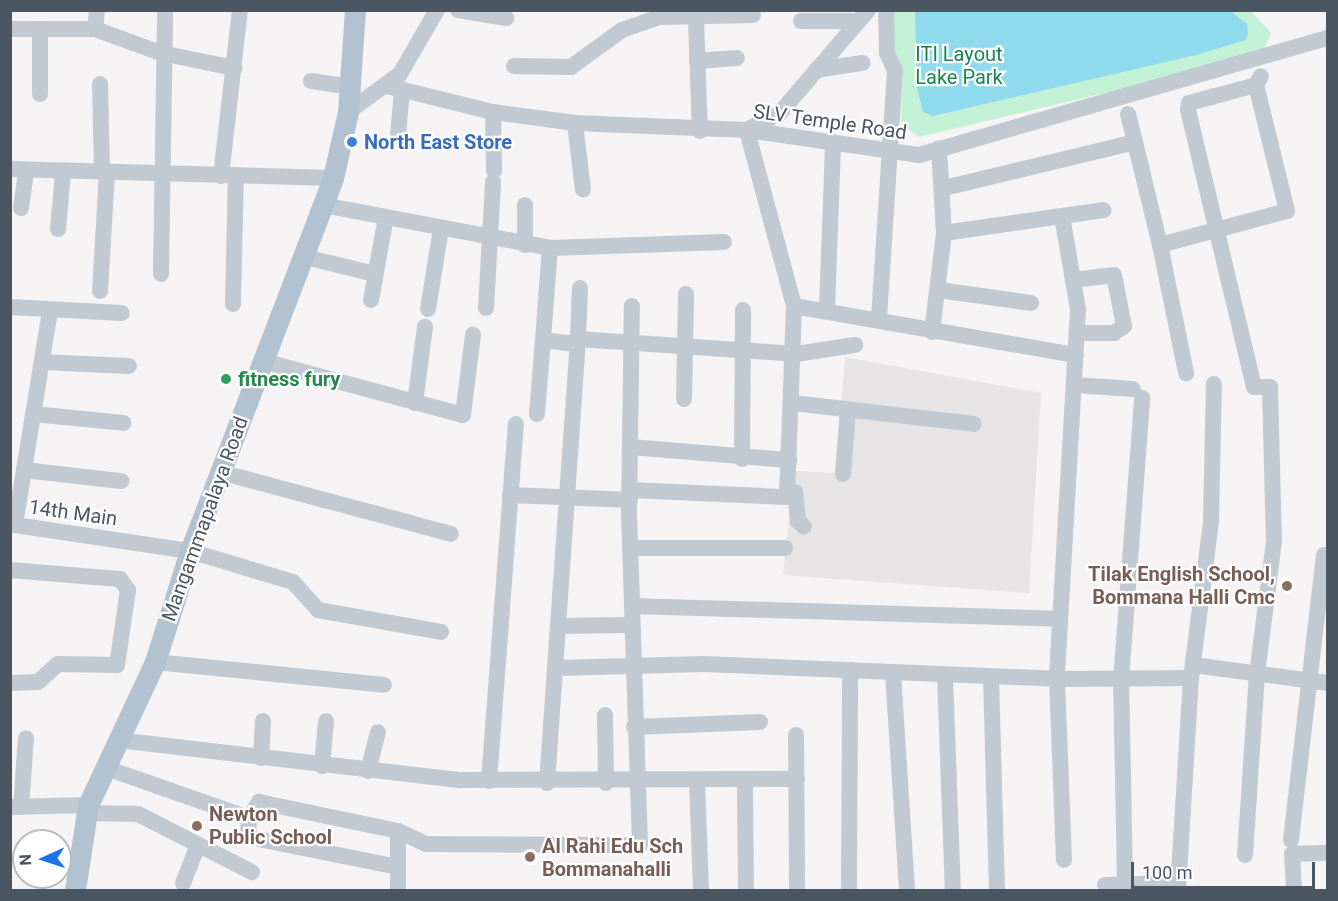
<!DOCTYPE html>
<html>
<head>
<meta charset="utf-8">
<style>
	body { margin:0 }
	#map { position:relative; width:1338px; height:901px; overflow:hidden; background:#f5f3f3; font-family:Roboto,sans-serif }
	div>[style] { position:absolute }
	[style*='--x'] { left:calc(var(--x)*1px); top:calc(var(--y)*1px); width:calc(var(--w)*1px); rotate:calc(var(--a)*1deg) }
	.education>* { inset:0; background:#e6e4e5 }
	.green>* { inset:0; background:#c3f1d5 }
	.water>* { inset:0; background:#90daee }
	.minor>* { height:16px; margin:-8px; padding:0 8px; transform-origin:8px; border-radius:8px; background:#c1cad2 }
	.major>* { height:21px; margin:-10.5px; padding:0 10.5px; transform-origin:10.5px; border-radius:10.5px; background:#b3c2d1 }
	.dots>* { width:16px; height:16px; translate:-50% -50%; box-sizing:border-box; border:3px solid #fff; border-radius:50% }
	span { translate:-50% -50%; white-space:nowrap; text-align:center; line-height:1.15; -webkit-text-stroke:4.5px #fff; paint-order:stroke }
	.park-label { font-size:20px; color:#17864f }
	.street-label { font-size:20px; color:#4a5661 }
	.shop-label { font-size:20px; color:#366cbe; font-weight:700 }
	.left { translate:0 -50%; text-align:left }
	.leisure-label { font-size:20px; color:#27864d; font-weight:700 }
	.education-label { font-size:20px; color:#785e54; font-weight:700 }
	.right { translate:-100% -50%; text-align:right }
	.frame { position:absolute; inset:0; border:12px solid #4a5661; pointer-events:none }
	.north { position:absolute; left:12px; top:829px; width:60px; height:60px; box-sizing:border-box; background:#fff; border:2px solid #b7bbc0; border-radius:50%; rotate:267deg; font-size:16px; font-weight:700; line-height:24px; text-align:center; color:#4a5661 }
	.north::after { content:''; display:block; margin:auto; width:21px; height:27px; background:#1a73e8; clip-path:polygon(50% 0,100% 100%,50% 72%,0 100%) }
	.scale { position:absolute; left:1131px; top:862px; width:184px; height:27px; box-sizing:border-box; border:3px solid #4a5661; border-top:0; padding-left:8px; font-size:18px; line-height:21px; white-space:nowrap; color:#4a5661; -webkit-text-stroke:4px #fff; paint-order:stroke }
</style>
</head>
<body>
<div id="map">
	<div class="education">
		<div style="clip-path:polygon(845px 357px,1041px 393px,1029px 593px,783px 575px,794px 471px,836px 473px)"></div>
	</div>
	<div class="green">
		<div style="clip-path:polygon(894px 10px,1251px 11px,1271px 33px,1261px 56px,919px 137px,901px 123px,903px 76px,893px 48px)"></div>
	</div>
	<div class="water">
		<div style="clip-path:polygon(915px 11px,1231px 11px,1247px 24px,1248px 34px,1246px 40px,1196px 55px,933px 116px,923px 112px,917px 87px)"></div>
	</div>
	<div class="minor">
		<div style="--x:458;--y:10;--w:49;--a:9.5"></div>
		<div style="--x:696;--y:19;--w:112;--a:88"></div>
		<div style="--x:801;--y:21;--w:58;--a:0"></div>
		<div style="--x:10;--y:29;--w:85;--a:0"></div>
		<div style="--x:95;--y:29;--w:70;--a:20"></div>
		<div style="--x:161;--y:53;--w:75;--a:11.6"></div>
		<div style="--x:95;--y:29;--w:19;--a:-84"></div>
		<div style="--x:697;--y:61;--w:40;--a:-4.3"></div>
		<div style="--x:514;--y:66;--w:57;--a:1"></div>
		<div style="--x:571;--y:67;--w:63;--a:-36"></div>
		<div style="--x:622;--y:30;--w:39;--a:-19"></div>
		<div style="--x:659;--y:17;--w:94;--a:-1.2"></div>
		<div style="--x:816;--y:70;--w:47;--a:-8.7"></div>
		<div style="--x:311;--y:81;--w:40;--a:8.5"></div>
		<div style="--x:100;--y:84;--w:89;--a:88.7"></div>
		<div style="--x:387;--y:86;--w:109;--a:13.8"></div>
		<div style="--x:493;--y:112;--w:83;--a:7.6"></div>
		<div style="--x:575;--y:123;--w:172;--a:2.3"></div>
		<div style="--x:747;--y:130;--w:174;--a:8.3"></div>
		<div style="--x:919;--y:155;--w:425;--a:-16"></div>
		<div style="--x:40;--y:94;--w:65;--a:-90"></div>
		<div style="--x:348;--y:112;--w:64;--a:-36.2"></div>
		<div style="--x:400;--y:74;--w:74;--a:-60"></div>
		<div style="--x:493;--y:112;--w:59;--a:89"></div>
		<div style="--x:1128;--y:114;--w:29;--a:76"></div>
		<div style="--x:575;--y:123;--w:67;--a:83.2"></div>
		<div style="--x:398;--y:136;--w:47;--a:-85.1"></div>
		<div style="--x:10;--y:169;--w:323;--a:1.6"></div>
		<div style="--x:221;--y:176;--w:167;--a:-83.5"></div>
		<div style="--x:944;--y:188;--w:196;--a:-13.5"></div>
		<div style="--x:1135;--y:142;--w:106;--a:76.4"></div>
		<div style="--x:1160;--y:245;--w:131;--a:-15"></div>
		<div style="--x:1287;--y:211;--w:130;--a:-103.8"></div>
		<div style="--x:1256;--y:85;--w:10;--a:-61"></div>
		<div style="--x:323;--y:205;--w:231;--a:10.7"></div>
		<div style="--x:550;--y:248;--w:174;--a:-2"></div>
		<div style="--x:525;--y:205;--w:40;--a:90"></div>
		<div style="--x:21;--y:208;--w:35;--a:-82"></div>
		<div style="--x:1062;--y:216;--w:42;--a:-8.1"></div>
		<div style="--x:58;--y:229;--w:56;--a:-84.9"></div>
		<div style="--x:944;--y:233;--w:119;--a:-8.2"></div>
		<div style="--x:1062;--y:216;--w:95;--a:80.3"></div>
		<div style="--x:1078;--y:310;--w:370;--a:93.3"></div>
		<div style="--x:1057;--y:679;--w:181;--a:87.8"></div>
		<div style="--x:1160;--y:245;--w:131;--a:78.5"></div>
		<div style="--x:550;--y:248;--w:92;--a:94.4"></div>
		<div style="--x:543;--y:340;--w:35;--a:7"></div>
		<div style="--x:305;--y:257;--w:72;--a:13.7"></div>
		<div style="--x:161;--y:274;--w:264;--a:-89.1"></div>
		<div style="--x:1073;--y:280;--w:41;--a:-7"></div>
		<div style="--x:1114;--y:275;--w:52;--a:78.9"></div>
		<div style="--x:1124;--y:326;--w:12;--a:145"></div>
		<div style="--x:1114;--y:333;--w:37;--a:180"></div>
		<div style="--x:939;--y:290;--w:93;--a:8"></div>
		<div style="--x:100;--y:291;--w:117;--a:-86.6"></div>
		<div style="--x:371;--y:300;--w:84;--a:-79.8"></div>
		<div style="--x:233;--y:304;--w:128;--a:-88.7"></div>
		<div style="--x:794;--y:306;--w:286;--a:9.9"></div>
		<div style="--x:10;--y:307;--w:112;--a:3.1"></div>
		<div style="--x:486;--y:308;--w:126;--a:-86.8"></div>
		<div style="--x:428;--y:309;--w:81;--a:-80.8"></div>
		<div style="--x:827;--y:309;--w:167;--a:-87.9"></div>
		<div style="--x:50;--y:311;--w:217;--a:99.3"></div>
		<div style="--x:15;--y:525;--w:177;--a:8.5"></div>
		<div style="--x:190;--y:551;--w:108;--a:16.8"></div>
		<div style="--x:293;--y:582;--w:38;--a:48"></div>
		<div style="--x:318;--y:610;--w:125;--a:10.1"></div>
		<div style="--x:879;--y:318;--w:248;--a:-86.3"></div>
		<div style="--x:895;--y:71;--w:20;--a:-114"></div>
		<div style="--x:887;--y:53;--w:43;--a:-91.3"></div>
		<div style="--x:932;--y:332;--w:100;--a:-83.1"></div>
		<div style="--x:944;--y:233;--w:85;--a:-93.4"></div>
		<div style="--x:578;--y:339;--w:51;--a:-87.8"></div>
		<div style="--x:263;--y:361;--w:207;--a:15.1"></div>
		<div style="--x:463;--y:415;--w:81;--a:-82.9"></div>
		<div style="--x:42;--y:362;--w:87;--a:2.6"></div>
		<div style="--x:1075;--y:385;--w:58;--a:3.9"></div>
		<div style="--x:684;--y:399;--w:105;--a:-88.9"></div>
		<div style="--x:415;--y:403;--w:77;--a:-82.5"></div>
		<div style="--x:793;--y:403;--w:182;--a:6.6"></div>
		<div style="--x:33;--y:414;--w:91;--a:5.6"></div>
		<div style="--x:537;--y:414;--w:74;--a:-85.4"></div>
		<div style="--x:630;--y:447;--w:160;--a:4.7"></div>
		<div style="--x:742;--y:459;--w:149;--a:-89.6"></div>
		<div style="--x:24;--y:470;--w:98;--a:6.5"></div>
		<div style="--x:220;--y:472;--w:239;--a:15"></div>
		<div style="--x:843;--y:474;--w:64;--a:-85.5"></div>
		<div style="--x:630;--y:490;--w:157;--a:2.6"></div>
		<div style="--x:787;--y:497;--w:191;--a:-87.9"></div>
		<div style="--x:794;--y:306;--w:182;--a:-105"></div>
		<div style="--x:747;--y:130;--w:36;--a:-27"></div>
		<div style="--x:779;--y:114;--w:137;--a:-49.4"></div>
		<div style="--x:788;--y:490;--w:7;--a:16"></div>
		<div style="--x:795;--y:492;--w:29;--a:84"></div>
		<div style="--x:798;--y:521;--w:8;--a:45"></div>
		<div style="--x:510;--y:495;--w:120;--a:2.4"></div>
		<div style="--x:630;--y:548;--w:155;--a:0"></div>
		<div style="--x:10;--y:570;--w:110;--a:4.7"></div>
		<div style="--x:120;--y:579;--w:14;--a:54"></div>
		<div style="--x:128;--y:590;--w:76;--a:98.3"></div>
		<div style="--x:117;--y:665;--w:59;--a:-179"></div>
		<div style="--x:58;--y:664;--w:27;--a:138"></div>
		<div style="--x:38;--y:682;--w:28;--a:178"></div>
		<div style="--x:632;--y:606;--w:427;--a:1.7"></div>
		<div style="--x:559;--y:626;--w:73;--a:-0.8"></div>
		<div style="--x:155;--y:662;--w:230;--a:5.7"></div>
		<div style="--x:1193;--y:665;--w:136;--a:7.6"></div>
		<div style="--x:557;--y:668;--w:147;--a:-1.6"></div>
		<div style="--x:704;--y:664;--w:353;--a:2.4"></div>
		<div style="--x:1057;--y:679;--w:134;--a:-0.4"></div>
		<div style="--x:893;--y:673;--w:217;--a:86.3"></div>
		<div style="--x:945;--y:676;--w:214;--a:87.9"></div>
		<div style="--x:991;--y:677;--w:213;--a:88.4"></div>
		<div style="--x:605;--y:715;--w:68;--a:89.2"></div>
		<div style="--x:634;--y:727;--w:126;--a:-2.3"></div>
		<div style="--x:796;--y:735;--w:155;--a:89.6"></div>
		<div style="--x:118;--y:740;--w:345;--a:6.7"></div>
		<div style="--x:461;--y:780;--w:336;--a:-0.2"></div>
		<div style="--x:261;--y:758;--w:37;--a:-87"></div>
		<div style="--x:322;--y:766;--w:45;--a:-84.9"></div>
		<div style="--x:106;--y:768;--w:151;--a:19.3"></div>
		<div style="--x:249;--y:818;--w:19;--a:-58"></div>
		<div style="--x:259;--y:802;--w:142;--a:11.8"></div>
		<div style="--x:398;--y:831;--w:31;--a:25"></div>
		<div style="--x:426;--y:844;--w:214;--a:0.3"></div>
		<div style="--x:640;--y:845;--w:332;--a:-91.9"></div>
		<div style="--x:629;--y:513;--w:207;--a:-89.2"></div>
		<div style="--x:368;--y:771;--w:40;--a:-75.6"></div>
		<div style="--x:489;--y:781;--w:358;--a:-85.7"></div>
		<div style="--x:697;--y:781;--w:109;--a:87.9"></div>
		<div style="--x:745;--y:781;--w:109;--a:89.5"></div>
		<div style="--x:547;--y:783;--w:445;--a:-86"></div>
		<div style="--x:578;--y:339;--w:219;--a:3.9"></div>
		<div style="--x:796;--y:354;--w:60;--a:-8.7"></div>
		<div style="--x:10;--y:807;--w:78;--a:-1.5"></div>
		<div style="--x:21;--y:807;--w:69;--a:-85.9"></div>
		<div style="--x:87;--y:813;--w:51;--a:1.1"></div>
		<div style="--x:138;--y:814;--w:128;--a:27"></div>
		<div style="--x:249;--y:818;--w:19;--a:93"></div>
		<div style="--x:248;--y:837;--w:153;--a:11.3"></div>
		<div style="--x:1291;--y:840;--w:287;--a:-83.4"></div>
		<div style="--x:1245;--y:855;--w:181;--a:-86.2"></div>
		<div style="--x:1257;--y:674;--w:133;--a:-82.7"></div>
		<div style="--x:1274;--y:542;--w:155;--a:-91.5"></div>
		<div style="--x:1270;--y:387;--w:16;--a:180"></div>
		<div style="--x:1254;--y:387;--w:285;--a:-103.4"></div>
		<div style="--x:1188;--y:110;--w:7;--a:-82"></div>
		<div style="--x:1189;--y:103;--w:69;--a:-15"></div>
		<div style="--x:1125;--y:882;--w:202;--a:-91.1"></div>
		<div style="--x:1121;--y:680;--w:283;--a:-85.7"></div>
		<div style="--x:183;--y:883;--w:41;--a:-68.5"></div>
		<div style="--x:1105;--y:885;--w:73;--a:-1.6"></div>
		<div style="--x:398;--y:890;--w:59;--a:-90"></div>
		<div style="--x:849;--y:890;--w:220;--a:-89.7"></div>
		<div style="--x:1178;--y:890;--w:212;--a:-86.5"></div>
		<div style="--x:1191;--y:678;--w:157;--a:-82.7"></div>
		<div style="--x:1211;--y:522;--w:138;--a:-88.8"></div>
		<div style="--x:1294;--y:890;--w:36;--a:-93"></div>
		<div style="--x:1292;--y:854;--w:36;--a:-2"></div>
	</div>
	<div class="major">
		<div style="--x:75;--y:890;--w:86;--a:-81.3"></div>
		<div style="--x:88;--y:805;--w:158;--a:-64.9"></div>
		<div style="--x:155;--y:662;--w:116;--a:-72.5"></div>
		<div style="--x:190;--y:551;--w:399;--a:-69"></div>
		<div style="--x:333;--y:178;--w:68;--a:-77.2"></div>
		<div style="--x:348;--y:112;--w:102;--a:-86.1"></div>
	</div>
	<div class="dots">
		<div style="left:352px;top:142px;background:#3f7fe0"></div>
		<div style="left:226px;top:379px;background:#2e9e5b"></div>
		<div style="left:1287px;top:586px;background:#8d6e63"></div>
		<div style="left:197px;top:826px;background:#8d6e63"></div>
		<div style="left:530px;top:857px;background:#8d6e63"></div>
	</div>
	<div class="park-label">
		<span style="left:959px;top:66px">ITI Layout<br>Lake Park</span>
	</div>
	<div class="street-label">
		<span style="left:830px;top:122px;rotate:8deg">SLV Temple Road</span>
		<span style="left:73px;top:513px;rotate:8deg">14th Main</span>
		<span style="left:205px;top:519px;rotate:-70deg">Mangammapalaya Road</span>
	</div>
	<div class="shop-label">
		<span class="left" style="left:364px;top:142px">North East Store</span>
	</div>
	<div class="leisure-label">
		<span class="left" style="left:238px;top:379px">fitness fury</span>
	</div>
	<div class="education-label">
		<span class="right" style="left:1275px;top:586px">Tilak English School,<br>Bommana Halli Cmc</span>
		<span class="left" style="left:209px;top:826px">Newton<br>Public School</span>
		<span class="left" style="left:542px;top:858px">Al Rahi Edu Sch<br>Bommanahalli</span>
	</div>
	<div class="frame"></div>
	<div class="north">N</div>
	<div class="scale">100 m</div>
</div>
</body>
</html>
